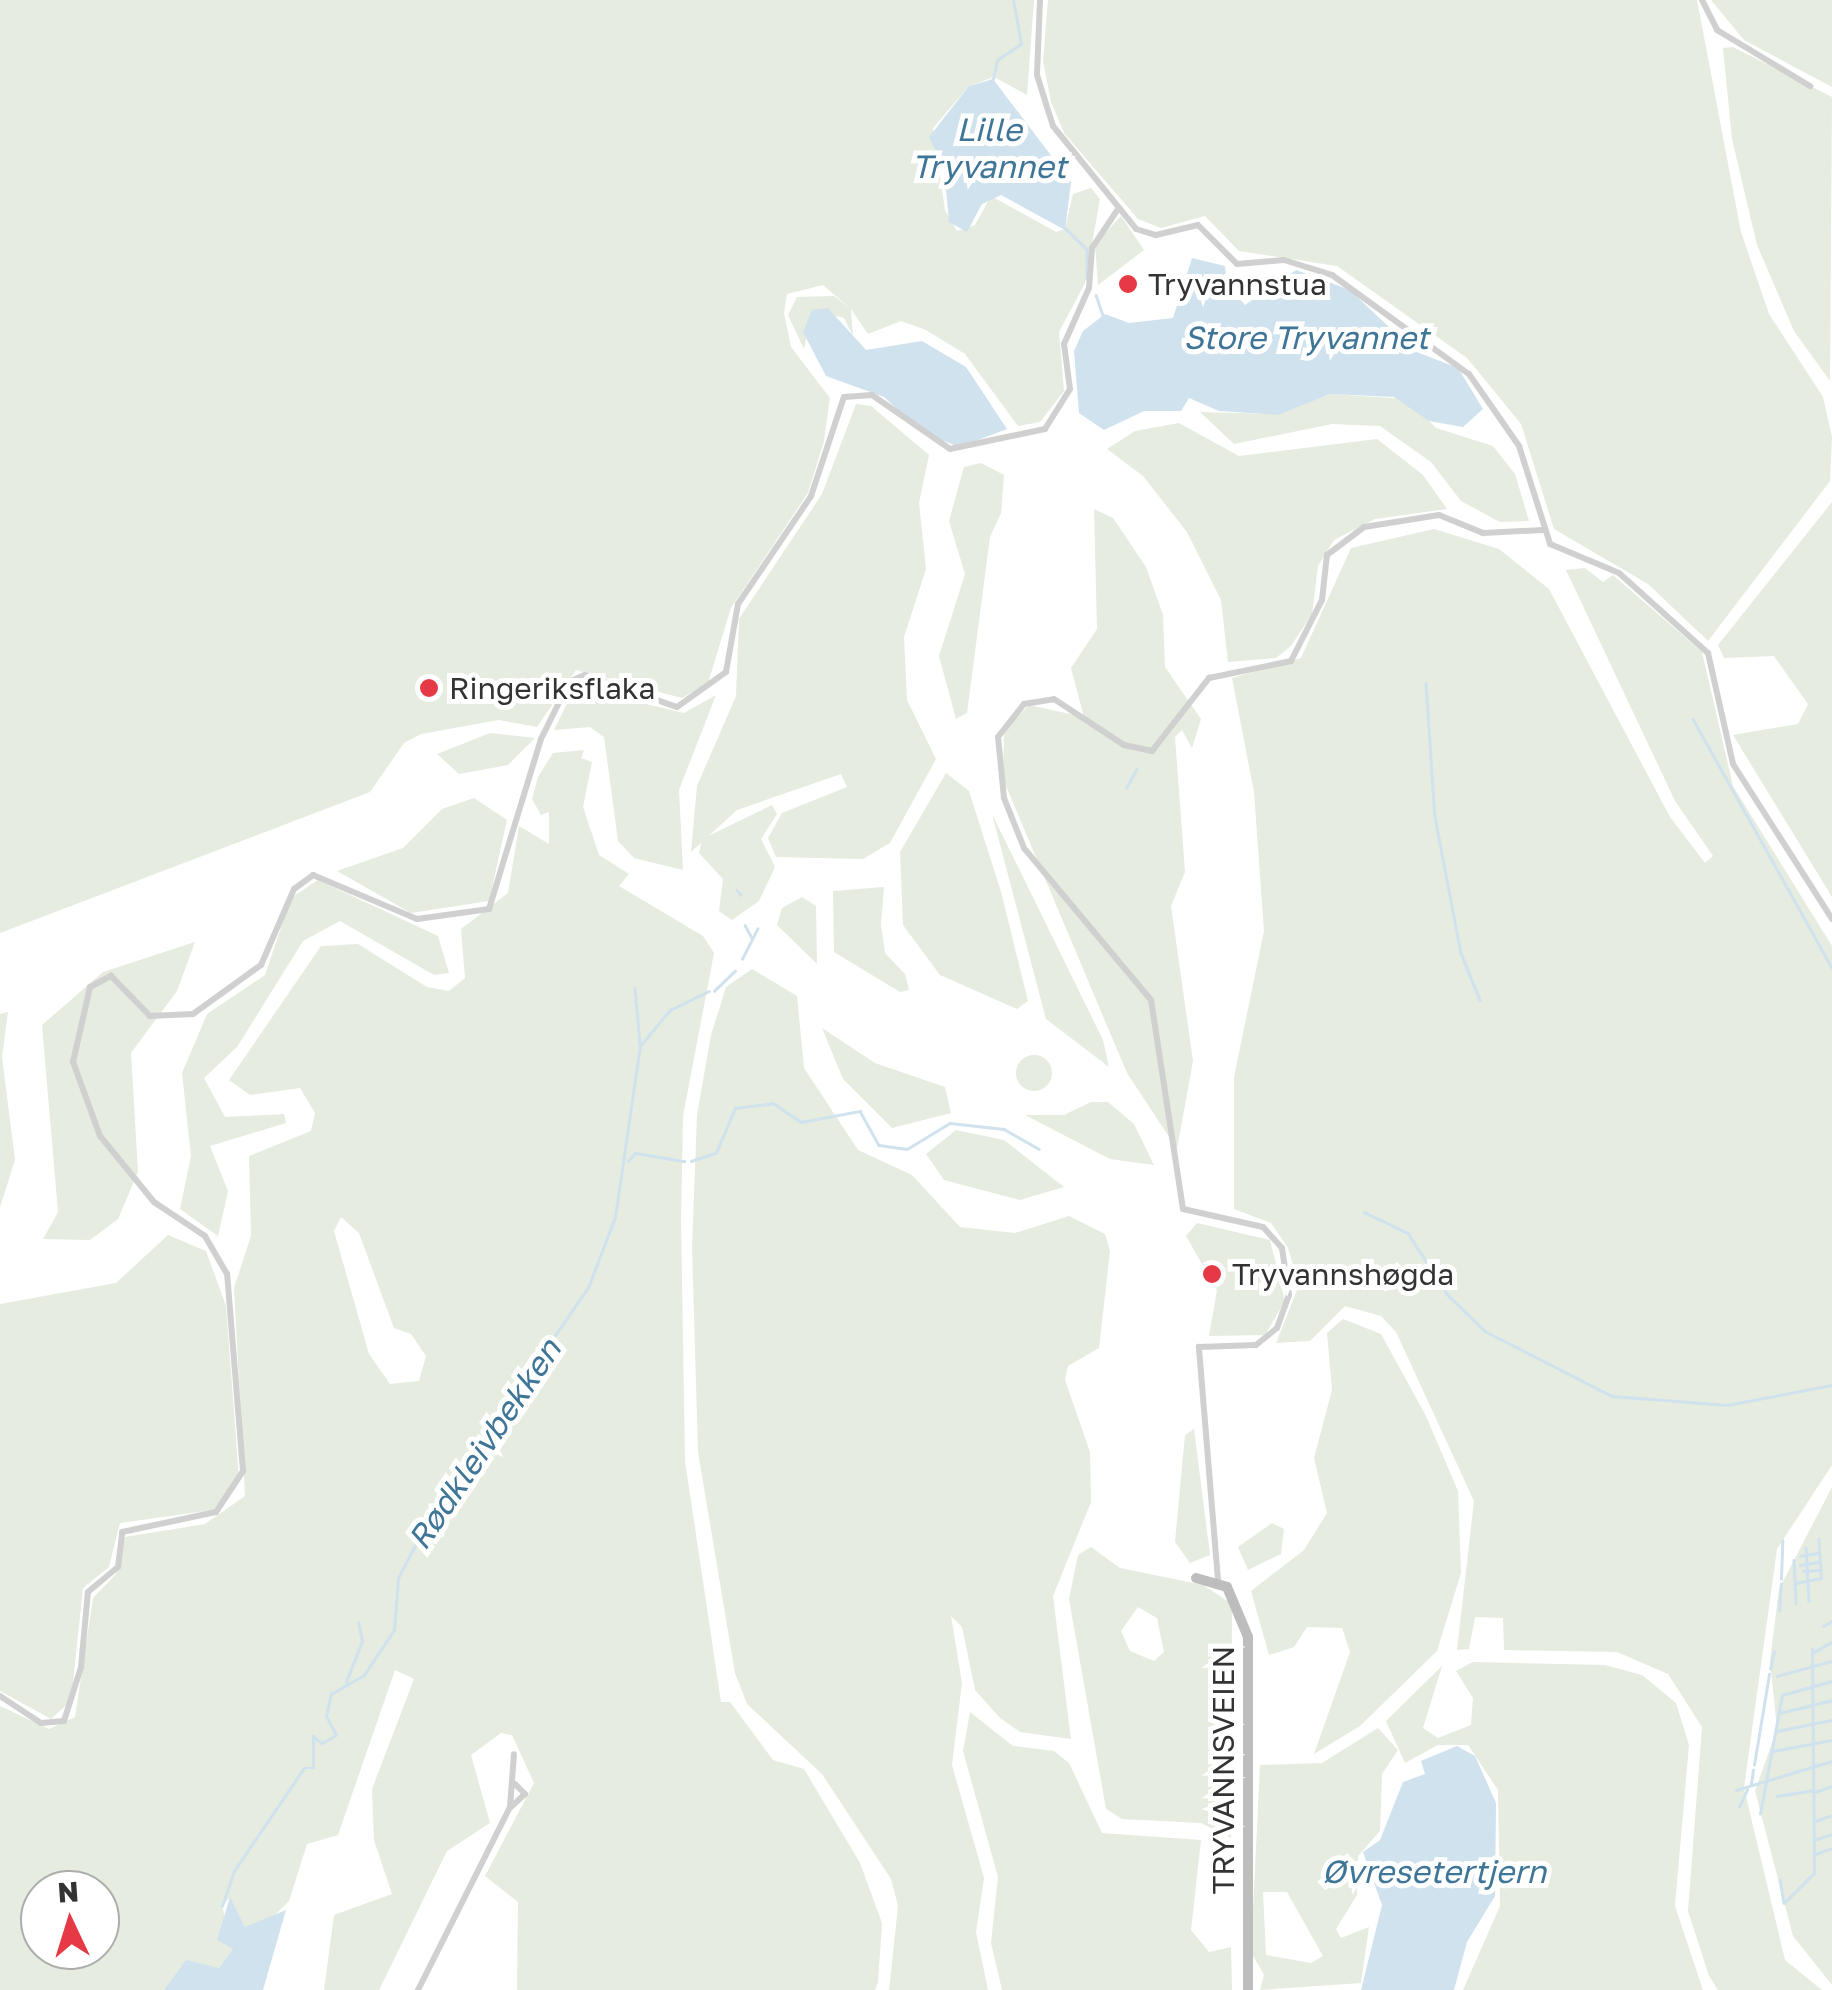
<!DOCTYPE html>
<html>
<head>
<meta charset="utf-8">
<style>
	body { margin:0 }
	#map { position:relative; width:1832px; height:1990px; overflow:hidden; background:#fff; font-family:"Golos Text",sans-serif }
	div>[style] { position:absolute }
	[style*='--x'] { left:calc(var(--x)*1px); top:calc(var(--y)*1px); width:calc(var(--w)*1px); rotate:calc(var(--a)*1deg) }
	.green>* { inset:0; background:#e6ecdf }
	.round { border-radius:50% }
	.water>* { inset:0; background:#cfe2ee }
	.stream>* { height:2.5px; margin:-1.25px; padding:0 1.25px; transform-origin:1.25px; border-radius:1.25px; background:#cfe2ee }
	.street>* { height:6px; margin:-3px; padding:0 3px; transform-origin:3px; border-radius:3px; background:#d0d0d0 }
	.secondary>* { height:10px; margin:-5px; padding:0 5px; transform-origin:5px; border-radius:5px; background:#bdbdbd }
	.dots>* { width:28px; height:28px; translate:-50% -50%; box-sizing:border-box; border:5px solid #fff; border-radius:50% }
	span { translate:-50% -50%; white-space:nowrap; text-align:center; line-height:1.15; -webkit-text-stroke:10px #fff; paint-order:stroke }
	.poi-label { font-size:30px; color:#333 }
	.left { translate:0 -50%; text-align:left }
	.street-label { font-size:30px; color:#333 }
	.water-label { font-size:32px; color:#3f7597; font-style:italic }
	.north { position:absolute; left:20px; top:1870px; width:100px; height:100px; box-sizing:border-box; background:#fff; border:2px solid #adadad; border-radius:50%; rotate:356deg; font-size:28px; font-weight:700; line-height:40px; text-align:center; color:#333 }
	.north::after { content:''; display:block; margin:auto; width:35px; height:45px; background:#e63946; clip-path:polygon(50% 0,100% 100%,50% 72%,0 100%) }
</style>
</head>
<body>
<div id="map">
	<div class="green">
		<div style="clip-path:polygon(0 0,1034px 0,1027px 95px,994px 77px,969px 86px,933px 128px,945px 210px,957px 231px,975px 225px,991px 196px,1056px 232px,1065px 229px,1073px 194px,1091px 188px,1100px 199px,1085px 283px,1059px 332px,1064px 391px,1040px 422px,1018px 426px,965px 354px,926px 330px,901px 321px,868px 334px,851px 309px,853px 336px,844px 318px,812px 310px,804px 349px,788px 315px,797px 297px,834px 296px,851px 309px,823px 285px,787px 294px,784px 313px,791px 347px,830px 398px,824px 441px,808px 493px,731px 608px,708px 683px,682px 698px,576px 670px,537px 727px,499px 720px,421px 734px,404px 743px,370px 792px,0 933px)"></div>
		<div style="clip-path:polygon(1048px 0,1697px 0,1741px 232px,1769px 314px,1823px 397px,1832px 437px,1830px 481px,1708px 641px,1648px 584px,1554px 529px,1521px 424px,1467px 358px,1337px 266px,1239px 251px,1205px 216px,1161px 228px,1138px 219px,1064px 133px,1051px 102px,1043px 61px)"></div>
		<div style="clip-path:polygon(1711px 0,1832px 0,1832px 87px,1744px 40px)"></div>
		<div style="clip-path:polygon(1733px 47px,1832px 97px,1830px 381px,1794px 331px,1757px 245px,1732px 139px,1723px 48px)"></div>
		<div style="clip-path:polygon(1121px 216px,1144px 250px,1098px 285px,1095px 244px)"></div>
		<div style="clip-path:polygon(1331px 394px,1407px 399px,1436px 428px,1493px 446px,1515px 474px,1529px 521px,1500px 522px,1461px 501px,1431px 462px,1380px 426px,1332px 424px,1234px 444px,1200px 412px,1274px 414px)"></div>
		<div style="clip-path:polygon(856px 404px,871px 406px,929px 455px,919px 503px,926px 569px,904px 637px,907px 700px,936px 759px,890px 843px,863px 859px,776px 857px,768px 838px,782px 813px,847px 787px,841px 774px,737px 810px,691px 852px,697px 786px,736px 696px,739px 619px,822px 494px)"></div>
		<div style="clip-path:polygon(1179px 423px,1239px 456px,1377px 439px,1423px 475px,1447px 509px,1375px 519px,1334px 540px,1318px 566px,1312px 614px,1291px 646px,1276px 658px,1228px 662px,1221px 600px,1187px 532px,1143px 476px,1107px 449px,1135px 431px)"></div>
		<div style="clip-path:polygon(981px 463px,1004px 475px,1001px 513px,990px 537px,967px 713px,956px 719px,939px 656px,965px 574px,949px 521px,964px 467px)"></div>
		<div style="clip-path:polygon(1832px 502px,1832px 897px,1733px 735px,1798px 724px,1808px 704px,1774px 656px,1724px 658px,1718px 645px)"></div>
		<div style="clip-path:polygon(1094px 509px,1113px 518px,1146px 567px,1163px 615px,1165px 667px,1201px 719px,1192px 748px,1182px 730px,1175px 737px,1185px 872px,1171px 906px,1193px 1061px,1177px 1149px,1127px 1073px,1003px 779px,1004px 730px,1029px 705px,1084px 717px,1071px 668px,1097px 629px)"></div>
		<div style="clip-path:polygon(1434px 529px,1499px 549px,1549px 589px,1670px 817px,1705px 863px,1713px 856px,1675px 801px,1566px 570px,1585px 568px,1603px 582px,1613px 575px,1702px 652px,1733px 786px,1832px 946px,1832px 1465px,1777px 1549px,1744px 1788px,1785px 1960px,1822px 1990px,1718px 1990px,1709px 1976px,1688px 1911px,1702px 1727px,1668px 1674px,1617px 1652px,1504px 1650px,1503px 1618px,1475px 1617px,1469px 1649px,1457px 1650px,1474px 1501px,1396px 1332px,1381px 1316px,1345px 1306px,1310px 1341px,1276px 1343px,1299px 1285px,1288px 1248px,1271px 1223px,1234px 1209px,1234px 1077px,1264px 931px,1254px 792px,1232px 678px,1301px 658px,1351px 548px)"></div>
		<div style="clip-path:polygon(575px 687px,684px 713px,716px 695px,679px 790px,683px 870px,634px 858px,618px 841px,604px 737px,590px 727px,554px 730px)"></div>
		<div style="clip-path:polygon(490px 733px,535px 738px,508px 765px,459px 774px,437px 754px)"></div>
		<div style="clip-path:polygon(evenodd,584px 750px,581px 758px,592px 762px,583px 807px,599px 855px,629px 874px,619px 886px,703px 936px,714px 953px,683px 1116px,681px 1220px,685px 1461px,721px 1702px,730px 1702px,773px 1760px,804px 1769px,860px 1863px,882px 1923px,878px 1982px,875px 1990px,517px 1990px,518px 1902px,485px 1876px,534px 1783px,512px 1735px,501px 1733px,471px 1755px,490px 1823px,447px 1851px,379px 1990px,324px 1990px,334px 1915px,392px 1894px,374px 1840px,372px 1789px,414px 1679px,395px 1670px,338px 1835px,307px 1844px,289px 1901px,269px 1921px,245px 1927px,230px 1898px,222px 1905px,233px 1949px,219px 1968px,164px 1990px,0 1990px,0 1706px,49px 1729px,75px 1717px,93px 1598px,116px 1574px,125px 1537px,205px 1524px,245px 1496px,234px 1288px,251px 1236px,249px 1156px,311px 1131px,315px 1113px,300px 1088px,250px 1095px,229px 1080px,321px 946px,358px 944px,427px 987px,449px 991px,465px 978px,461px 929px,508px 893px,519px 826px,549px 844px,549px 812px,541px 815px,532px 799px,538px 777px,553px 753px,584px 750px,341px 1217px,359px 1233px,394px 1328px,411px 1334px,426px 1356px,419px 1381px,390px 1384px,369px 1354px,334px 1231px,341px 1217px,584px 750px,40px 1890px,100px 1890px,100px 1950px,40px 1950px,40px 1890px)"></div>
		<div style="clip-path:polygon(946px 773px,969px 791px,1001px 892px,1028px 1001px,1017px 1009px,940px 975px,903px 925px,900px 852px)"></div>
		<div style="clip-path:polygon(474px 798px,507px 820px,489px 901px,411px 913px,337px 871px,403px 848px,442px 809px)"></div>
		<div style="clip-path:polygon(772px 805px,777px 814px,761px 839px,775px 867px,759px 901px,732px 920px,719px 911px,723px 879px,699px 853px,702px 839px)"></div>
		<div style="clip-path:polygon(992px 814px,1103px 1040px,1109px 1067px,1046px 1019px)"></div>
		<div style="clip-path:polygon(318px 880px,438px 936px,449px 973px,434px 975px,340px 921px,303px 941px,237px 1047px,204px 1078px,225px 1117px,284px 1114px,286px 1123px,210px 1146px,228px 1191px,218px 1236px,180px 1209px,191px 1156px,182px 1073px,207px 1014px,265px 975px,291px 898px)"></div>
		<div style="clip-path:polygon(884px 887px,881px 924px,885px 953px,905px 974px,909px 990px,900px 992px,834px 952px,833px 891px)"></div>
		<div style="clip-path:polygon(802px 897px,816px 906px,817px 964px,777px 925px,782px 908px)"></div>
		<div style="clip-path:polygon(195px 942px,177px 991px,131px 1053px,138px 1172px,118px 1219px,90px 1240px,43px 1239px,58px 1212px,42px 1025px,103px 972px)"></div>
		<div style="clip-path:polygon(752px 969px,797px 996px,804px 1068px,858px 1150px,912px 1175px,960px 1227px,1015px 1233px,1069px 1216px,1105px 1234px,1110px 1251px,1099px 1348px,1068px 1366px,1065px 1380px,1090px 1452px,1091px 1502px,1053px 1596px,1071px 1739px,1020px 1732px,1000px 1718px,975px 1690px,962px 1627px,951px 1616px,962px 1683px,952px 1765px,984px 1878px,976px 1932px,988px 1990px,889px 1990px,898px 1906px,891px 1879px,822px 1774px,747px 1704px,735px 1673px,698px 1452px,692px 1247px,697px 1115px,711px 1035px,726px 987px)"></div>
		<div style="clip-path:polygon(8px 1012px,2px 1057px,15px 1160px,0 1207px,0 1014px)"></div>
		<div style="clip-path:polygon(822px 1028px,875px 1063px,945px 1087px,951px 1113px,892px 1128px,843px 1079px)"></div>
		<div class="round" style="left:1016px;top:1055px;width:36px;height:36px"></div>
		<div style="clip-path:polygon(1091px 1102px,1108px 1102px,1134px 1124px,1154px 1165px,1110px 1159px,1025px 1115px,1064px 1115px)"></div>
		<div style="clip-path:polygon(956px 1130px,1004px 1140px,1064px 1187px,1020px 1200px,944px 1180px,926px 1154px)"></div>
		<div style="clip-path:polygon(1197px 1223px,1270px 1240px,1285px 1301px,1265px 1335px,1209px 1336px,1217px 1290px,1186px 1236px)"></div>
		<div style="clip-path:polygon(168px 1235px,206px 1251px,226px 1306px,239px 1478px,213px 1510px,120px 1523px,109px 1567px,83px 1588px,71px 1701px,51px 1719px,0 1691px,0 1304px,116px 1283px)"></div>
		<div style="clip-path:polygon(1343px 1319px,1381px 1334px,1426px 1416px,1458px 1491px,1461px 1573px,1437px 1651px,1360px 1726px,1314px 1754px,1350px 1652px,1342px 1628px,1307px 1627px,1294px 1647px,1269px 1655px,1251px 1591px,1304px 1550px,1327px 1513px,1314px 1458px,1332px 1390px,1327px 1333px)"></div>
		<div style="clip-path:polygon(1194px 1429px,1210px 1555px,1190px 1563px,1175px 1542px,1185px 1435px)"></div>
		<div style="clip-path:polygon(1832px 1487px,1832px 1985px,1793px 1936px,1755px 1791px,1777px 1729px,1770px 1661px,1779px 1589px)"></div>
		<div style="clip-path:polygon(1272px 1523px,1284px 1529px,1281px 1554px,1248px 1570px,1238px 1547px)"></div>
		<div style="clip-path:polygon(evenodd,1091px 1547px,1120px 1568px,1203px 1585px,1232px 1604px,1231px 1838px,1201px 1823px,1122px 1819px,1106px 1809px,1069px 1599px,1078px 1555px,1091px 1547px,1138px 1607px,1157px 1618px,1164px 1652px,1154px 1661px,1130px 1651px,1121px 1631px,1138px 1607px)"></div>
		<div style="clip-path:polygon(1473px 1662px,1605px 1665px,1642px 1675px,1676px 1703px,1689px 1745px,1675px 1906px,1703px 1990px,1463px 1990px,1500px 1906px,1498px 1790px,1468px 1745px,1438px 1745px,1405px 1763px,1386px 1721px,1442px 1666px,1423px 1728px,1438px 1738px,1471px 1725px,1473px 1698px,1456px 1671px)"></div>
		<div style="clip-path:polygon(970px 1712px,1013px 1746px,1054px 1751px,1069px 1763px,1102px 1833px,1201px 1840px,1191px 1930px,1209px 1952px,1231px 1947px,1232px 1990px,1002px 1990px,991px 1943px,998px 1877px,963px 1751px)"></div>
		<div style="clip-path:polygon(evenodd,1378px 1728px,1398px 1750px,1382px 1774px,1380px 1831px,1358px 1856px,1357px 1895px,1336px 1929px,1341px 1938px,1369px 1927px,1361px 1983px,1260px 1990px,1264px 1975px,1251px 1952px,1260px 1765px,1322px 1763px,1378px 1728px,1263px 1892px,1287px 1892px,1323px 1956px,1311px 1963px,1266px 1955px,1263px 1892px)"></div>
	</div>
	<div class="water">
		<div style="clip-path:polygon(993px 79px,1071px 182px,1065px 230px,1001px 195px,982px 204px,967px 232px,949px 222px,944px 168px,929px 137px,969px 86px)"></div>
		<div style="clip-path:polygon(1192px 258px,1225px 266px,1227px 285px,1245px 305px,1296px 270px,1350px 290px,1414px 351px,1458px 368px,1483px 409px,1463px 427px,1429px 421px,1394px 397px,1330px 394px,1278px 415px,1219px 411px,1189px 398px,1181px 411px,1144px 411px,1104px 430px,1079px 413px,1074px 351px,1083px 331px,1105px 314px,1129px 323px,1173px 318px)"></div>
		<div style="clip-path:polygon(828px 308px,866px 350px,922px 341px,966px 367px,1007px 429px,959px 447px,922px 432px,884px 397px,826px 376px,803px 332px,812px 310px)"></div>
		<div style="clip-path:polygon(1457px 1746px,1475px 1756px,1496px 1803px,1495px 1896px,1467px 1942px,1454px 1990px,1361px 1990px,1382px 1905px,1363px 1852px,1380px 1840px,1403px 1782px,1425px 1774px,1421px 1761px)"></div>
		<div style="clip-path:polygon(230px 1897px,245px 1927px,286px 1910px,263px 1990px,164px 1990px,186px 1960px,219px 1968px,233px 1949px,217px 1940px)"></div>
	</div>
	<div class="stream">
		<div style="--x:993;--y:79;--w:19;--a:-78"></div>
		<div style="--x:997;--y:60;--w:29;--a:-34"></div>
		<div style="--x:1021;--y:44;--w:45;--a:-100.3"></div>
		<div style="--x:1065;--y:228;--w:30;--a:44"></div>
		<div style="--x:1087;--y:249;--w:29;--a:90"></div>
		<div style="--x:1096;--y:295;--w:21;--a:71"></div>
		<div style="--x:1426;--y:683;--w:134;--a:86.2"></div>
		<div style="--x:1435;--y:817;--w:138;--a:79.2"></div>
		<div style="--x:1461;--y:953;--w:51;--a:68"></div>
		<div style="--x:1693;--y:719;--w:285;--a:60.8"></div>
		<div style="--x:1126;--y:788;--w:21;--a:-61"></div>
		<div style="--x:737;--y:890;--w:6;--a:51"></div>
		<div style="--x:745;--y:925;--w:15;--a:62"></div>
		<div style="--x:742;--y:959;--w:34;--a:-63"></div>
		<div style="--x:635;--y:988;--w:56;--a:84.9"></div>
		<div style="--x:714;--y:991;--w:29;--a:-44"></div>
		<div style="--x:628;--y:1161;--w:11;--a:-49"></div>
		<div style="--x:635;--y:1153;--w:50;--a:9.3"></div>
		<div style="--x:691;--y:1161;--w:26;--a:-18"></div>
		<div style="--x:716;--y:1153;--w:49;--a:-67.1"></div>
		<div style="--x:735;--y:1108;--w:38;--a:-7"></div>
		<div style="--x:773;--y:1103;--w:34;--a:34"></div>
		<div style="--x:801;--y:1122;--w:60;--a:-10.6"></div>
		<div style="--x:860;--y:1111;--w:39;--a:61"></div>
		<div style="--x:879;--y:1145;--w:28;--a:8"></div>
		<div style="--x:907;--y:1149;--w:50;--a:-31.2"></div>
		<div style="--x:950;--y:1123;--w:54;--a:6.3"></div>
		<div style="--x:1004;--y:1129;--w:40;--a:29.7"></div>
		<div style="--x:1364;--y:1212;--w:49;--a:25.5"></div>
		<div style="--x:1408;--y:1233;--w:74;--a:57.2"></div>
		<div style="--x:1448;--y:1295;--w:52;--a:44.2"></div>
		<div style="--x:1485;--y:1331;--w:143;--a:27.1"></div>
		<div style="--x:1612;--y:1396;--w:115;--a:4.5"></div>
		<div style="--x:1727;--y:1405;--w:107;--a:-10.8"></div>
		<div style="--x:1806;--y:1547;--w:54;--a:86.8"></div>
		<div style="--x:1800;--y:1556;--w:17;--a:-10"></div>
		<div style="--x:1794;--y:1560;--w:43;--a:87.3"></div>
		<div style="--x:1800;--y:1565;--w:18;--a:-9"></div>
		<div style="--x:1803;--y:1571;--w:16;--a:-4"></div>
		<div style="--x:1781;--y:1579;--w:38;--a:-88"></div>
		<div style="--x:1796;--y:1583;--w:25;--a:-11"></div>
		<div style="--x:1821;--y:1578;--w:39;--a:-94"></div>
		<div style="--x:1779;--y:1611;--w:27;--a:-86"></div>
		<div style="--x:1823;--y:1626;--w:10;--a:-29"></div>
		<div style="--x:1812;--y:1653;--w:23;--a:-29"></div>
		<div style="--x:1770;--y:1669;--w:18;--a:-77"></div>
		<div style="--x:1777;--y:1676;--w:57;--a:-15.3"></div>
		<div style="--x:346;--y:1682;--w:44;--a:-68.7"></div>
		<div style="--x:362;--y:1641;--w:19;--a:-102"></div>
		<div style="--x:1780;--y:1713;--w:54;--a:-14"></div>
		<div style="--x:1777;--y:1731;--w:56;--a:-11.3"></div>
		<div style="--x:1773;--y:1751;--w:60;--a:-10.6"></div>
		<div style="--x:1754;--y:1765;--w:92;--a:-80.6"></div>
		<div style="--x:1751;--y:1784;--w:14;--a:-82"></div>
		<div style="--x:1736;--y:1790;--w:100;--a:-16.8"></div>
		<div style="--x:1815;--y:1792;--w:18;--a:-19"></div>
		<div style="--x:1777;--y:1796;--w:36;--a:-9"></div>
		<div style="--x:1739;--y:1807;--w:19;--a:-65"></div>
		<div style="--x:1760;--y:1814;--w:121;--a:-79.5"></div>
		<div style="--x:1782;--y:1695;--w:52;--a:-15.6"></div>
		<div style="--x:1815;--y:1821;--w:18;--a:-19"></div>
		<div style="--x:1814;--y:1840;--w:19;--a:-18"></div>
		<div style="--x:1815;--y:1854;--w:18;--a:-19"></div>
		<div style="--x:1780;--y:1880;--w:23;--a:80"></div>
		<div style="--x:1784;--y:1903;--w:42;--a:-45"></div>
		<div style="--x:1814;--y:1873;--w:224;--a:-90.5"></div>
		<div style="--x:222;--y:1906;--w:37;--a:-71"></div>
		<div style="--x:234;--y:1871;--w:125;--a:-55.8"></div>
		<div style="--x:304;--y:1768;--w:9;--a:0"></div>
		<div style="--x:313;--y:1768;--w:32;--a:-90"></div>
		<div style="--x:313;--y:1736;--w:11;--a:38"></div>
		<div style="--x:322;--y:1743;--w:16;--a:-30"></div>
		<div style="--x:336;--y:1735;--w:21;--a:-118"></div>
		<div style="--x:326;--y:1716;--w:23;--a:-77"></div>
		<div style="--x:331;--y:1694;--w:38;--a:-30"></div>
		<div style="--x:364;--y:1675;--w:54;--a:-56.3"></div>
		<div style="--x:394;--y:1630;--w:52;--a:-85.6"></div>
		<div style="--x:398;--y:1578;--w:73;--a:-62.4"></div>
		<div style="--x:432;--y:1513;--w:274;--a:-55.3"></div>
		<div style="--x:588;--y:1288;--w:76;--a:-69.2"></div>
		<div style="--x:615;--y:1217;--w:173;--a:-81.7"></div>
		<div style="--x:640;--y:1046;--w:47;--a:-50.2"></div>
		<div style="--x:670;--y:1010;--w:43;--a:-26"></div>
	</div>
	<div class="street">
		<div style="--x:1040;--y:0;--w:75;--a:92.3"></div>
		<div style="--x:1037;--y:75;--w:53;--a:72.6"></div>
		<div style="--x:1053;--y:126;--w:132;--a:51.1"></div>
		<div style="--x:1136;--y:229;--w:21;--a:17"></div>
		<div style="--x:1156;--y:235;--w:43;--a:-13.4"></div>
		<div style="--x:1198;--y:225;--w:55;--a:45"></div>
		<div style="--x:1237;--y:264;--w:47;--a:-4.9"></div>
		<div style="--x:1284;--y:260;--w:50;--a:17.4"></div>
		<div style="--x:1332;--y:275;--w:169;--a:35.9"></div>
		<div style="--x:1469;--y:374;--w:88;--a:55.2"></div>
		<div style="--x:1519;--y:446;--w:103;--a:72.4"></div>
		<div style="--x:1550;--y:544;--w:75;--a:22.8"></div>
		<div style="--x:1619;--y:573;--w:120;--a:42"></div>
		<div style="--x:1708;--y:653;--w:114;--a:77.3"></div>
		<div style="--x:1733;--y:764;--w:184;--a:57.4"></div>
		<div style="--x:1702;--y:0;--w:34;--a:63"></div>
		<div style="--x:1717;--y:30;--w:109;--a:31.1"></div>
		<div style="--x:1218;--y:1580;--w:234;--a:-94.7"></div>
		<div style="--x:1199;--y:1347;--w:57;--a:-2"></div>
		<div style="--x:1256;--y:1345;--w:27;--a:-39"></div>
		<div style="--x:1277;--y:1328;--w:35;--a:-70"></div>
		<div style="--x:1289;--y:1295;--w:48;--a:-98.5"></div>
		<div style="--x:1282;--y:1248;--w:28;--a:-132"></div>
		<div style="--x:1263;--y:1227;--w:82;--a:-167.3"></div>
		<div style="--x:1183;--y:1209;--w:211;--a:-98.7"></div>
		<div style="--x:1151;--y:1000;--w:198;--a:-129.9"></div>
		<div style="--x:1024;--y:848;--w:54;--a:-111.8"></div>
		<div style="--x:1004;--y:798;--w:61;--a:-95.6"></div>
		<div style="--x:998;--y:737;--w:42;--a:-51.8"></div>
		<div style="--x:1024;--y:704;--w:30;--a:-9"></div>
		<div style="--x:1054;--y:699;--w:84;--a:33.3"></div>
		<div style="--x:1124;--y:745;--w:29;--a:12"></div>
		<div style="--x:1152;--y:751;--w:93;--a:-52"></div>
		<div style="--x:1209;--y:678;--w:84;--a:-11.7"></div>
		<div style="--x:1291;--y:661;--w:68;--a:-63.1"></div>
		<div style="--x:1322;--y:600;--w:45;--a:-83.7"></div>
		<div style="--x:1327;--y:555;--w:46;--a:-37.1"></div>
		<div style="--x:1364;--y:527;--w:76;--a:-9.1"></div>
		<div style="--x:1439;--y:515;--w:48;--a:22.2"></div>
		<div style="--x:1483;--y:533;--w:60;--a:-2.9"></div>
		<div style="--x:0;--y:1696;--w:49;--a:33.4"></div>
		<div style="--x:41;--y:1723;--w:23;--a:-5"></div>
		<div style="--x:64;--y:1721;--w:57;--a:-72.5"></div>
		<div style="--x:81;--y:1667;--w:75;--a:-84.7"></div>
		<div style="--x:88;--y:1592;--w:39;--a:-40"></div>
		<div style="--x:118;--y:1567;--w:35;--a:-83"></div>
		<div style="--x:122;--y:1532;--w:96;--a:-12"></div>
		<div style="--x:216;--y:1512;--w:49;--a:-56.6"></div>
		<div style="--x:243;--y:1471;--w:198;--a:-94.6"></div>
		<div style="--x:227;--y:1274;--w:44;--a:-120.1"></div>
		<div style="--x:205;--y:1236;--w:61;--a:-146.3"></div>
		<div style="--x:154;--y:1202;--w:85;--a:-129.3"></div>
		<div style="--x:100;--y:1136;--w:79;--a:-110"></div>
		<div style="--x:73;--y:1062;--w:77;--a:-77.2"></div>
		<div style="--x:90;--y:987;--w:24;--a:-28"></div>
		<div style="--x:111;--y:976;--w:56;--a:45.7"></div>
		<div style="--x:150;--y:1016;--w:43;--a:-2.7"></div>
		<div style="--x:193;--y:1014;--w:84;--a:-35.8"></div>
		<div style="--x:261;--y:965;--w:83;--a:-66.5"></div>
		<div style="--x:294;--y:889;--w:24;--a:-36"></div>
		<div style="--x:313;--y:875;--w:113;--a:22.9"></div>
		<div style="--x:417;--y:919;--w:73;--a:-7.9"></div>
		<div style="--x:489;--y:909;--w:178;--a:-73"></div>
		<div style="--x:541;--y:739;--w:64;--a:-63.8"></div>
		<div style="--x:569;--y:682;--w:17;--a:-24"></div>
		<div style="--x:585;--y:675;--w:97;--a:19.2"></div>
		<div style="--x:677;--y:707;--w:60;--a:-35.5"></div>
		<div style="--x:726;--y:672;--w:69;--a:-80"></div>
		<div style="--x:738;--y:604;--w:130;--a:-55.9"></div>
		<div style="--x:811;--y:496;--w:104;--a:-71.6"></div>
		<div style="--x:844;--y:397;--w:28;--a:-4"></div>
		<div style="--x:872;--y:395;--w:95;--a:34.7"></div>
		<div style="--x:950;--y:449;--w:97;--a:-11.9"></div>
		<div style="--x:1045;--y:429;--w:47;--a:-58"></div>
		<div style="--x:1070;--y:389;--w:45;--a:-97.6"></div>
		<div style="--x:1064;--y:344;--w:61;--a:-65.9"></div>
		<div style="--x:1089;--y:288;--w:40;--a:-85.7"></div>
		<div style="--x:1092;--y:248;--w:47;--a:-56.3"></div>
		<div style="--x:511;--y:1807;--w:19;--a:-43"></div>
		<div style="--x:525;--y:1794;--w:14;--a:-135"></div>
		<div style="--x:418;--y:1990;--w:205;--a:-63.3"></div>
		<div style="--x:510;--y:1807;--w:53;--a:-85.7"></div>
	</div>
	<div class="secondary">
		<div style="--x:1196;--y:1578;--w:32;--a:16"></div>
		<div style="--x:1227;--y:1587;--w:54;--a:67.2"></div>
		<div style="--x:1248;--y:1637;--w:353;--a:90"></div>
	</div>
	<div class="dots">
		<div style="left:1128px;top:284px;background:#e63946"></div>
		<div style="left:429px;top:688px;background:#e63946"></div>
		<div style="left:1212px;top:1274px;background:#e63946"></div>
	</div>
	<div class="poi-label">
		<span class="left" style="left:1148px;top:284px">Tryvannstua</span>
		<span class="left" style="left:449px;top:688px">Ringeriksflaka</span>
		<span class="left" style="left:1232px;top:1274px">Tryvannshøgda</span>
	</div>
	<div class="street-label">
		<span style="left:1223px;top:1770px;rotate:-90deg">TRYVANNSVEIEN</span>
	</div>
	<div class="water-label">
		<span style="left:989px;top:148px">Lille<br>Tryvannet</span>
		<span style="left:1306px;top:337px">Store Tryvannet</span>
		<span style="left:484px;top:1444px;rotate:-56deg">Rødkleivbekken</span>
		<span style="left:1434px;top:1871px">Øvresetertjern</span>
	</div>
	<div class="north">N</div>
</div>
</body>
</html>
